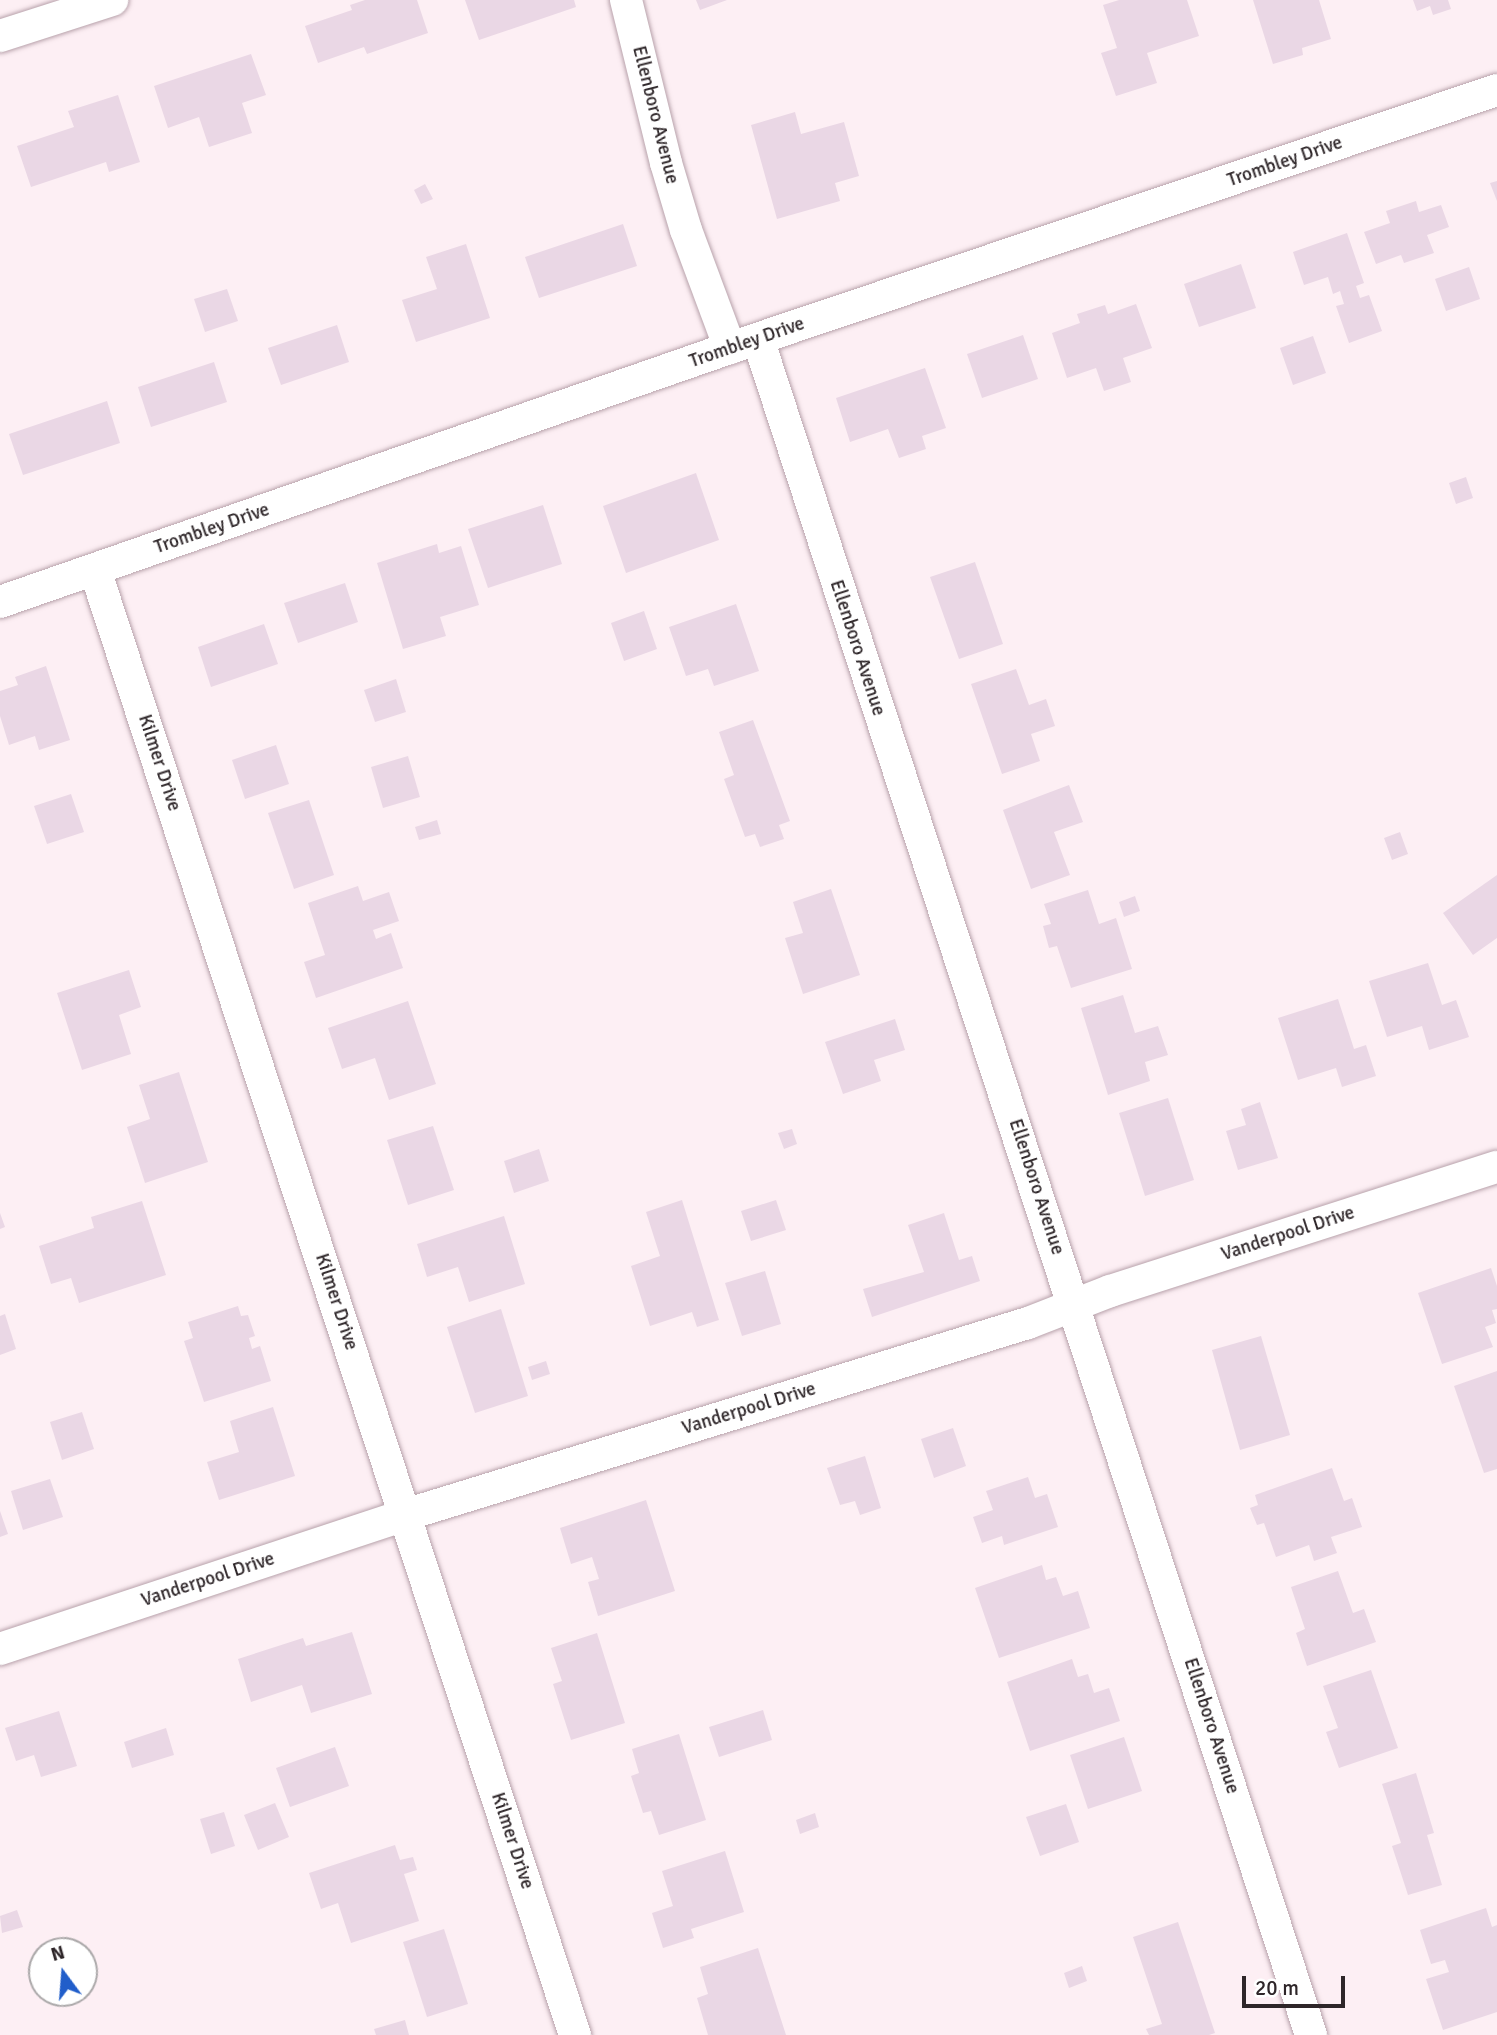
<!DOCTYPE html>
<html>
<head>
<meta charset="utf-8">
<style>
	body { margin:0 }
	#map { position:relative; width:1497px; height:2035px; overflow:hidden; background:#fdeff4; font-family:Signika,sans-serif }
	div>[style] { position:absolute }
	[style*='--x'] { left:calc(var(--x)*1px); top:calc(var(--y)*1px); width:calc(var(--w)*1px); rotate:calc(var(--a)*1deg) }
	.building>* { inset:0; background:#ead7e5 }
	.roads { filter:drop-shadow(0 0 2px #b8a2ab) drop-shadow(0 0 2px #b8a2ab) }
	.street>* { height:32px; margin:-16px; padding:0 16px; transform-origin:16px; border-radius:16px; background:#fff }
	span { translate:-50% -50%; white-space:nowrap; text-align:center; line-height:1.15; -webkit-text-stroke:6px #fff; paint-order:stroke }
	.street-label { font-size:19px; color:#2e2629 }
	.north { position:absolute; left:28px; top:1937px; width:70px; height:70px; box-sizing:border-box; background:#fff; border:2px solid #aba8a9; border-radius:50%; rotate:344deg; font-size:19px; font-weight:700; line-height:28px; text-align:center; color:#2e2629 }
	.north::after { content:''; display:block; margin:auto; width:24px; height:32px; background:#215eca; clip-path:polygon(50% 0,100% 100%,50% 72%,0 100%) }
	.scale { position:absolute; left:1242px; top:1976px; width:103px; height:32px; box-sizing:border-box; border:4px solid #2e2629; border-top:0; padding-left:9px; font-size:21px; line-height:24px; white-space:nowrap; color:#2e2629; -webkit-text-stroke:5px #fff; paint-order:stroke }
</style>
</head>
<body>
<div id="map">
	<div class="building">
		<div style="clip-path:polygon(365px 0,417px 0,428px 33px,367px 54px,364px 47px,318px 63px,305px 26px,352px 10px,350px 5px)"></div>
		<div style="clip-path:polygon(465px 0,574px 0,576px 7px,479px 40px)"></div>
		<div style="clip-path:polygon(696px 0,727px 0,700px 10px)"></div>
		<div style="clip-path:polygon(1119px 0,1187px 0,1199px 36px,1147px 53px,1157px 83px,1116px 96px,1101px 53px,1117px 48px,1103px 5px)"></div>
		<div style="clip-path:polygon(1253px 0,1319px 0,1331px 39px,1302px 48px,1303px 55px,1273px 64px)"></div>
		<div style="clip-path:polygon(1413px 0,1448px 0,1451px 9px,1433px 15px,1430px 6px,1417px 11px)"></div>
		<div style="clip-path:polygon(251px 54px,266px 95px,242px 103px,252px 133px,209px 147px,199px 117px,168px 128px,154px 86px)"></div>
		<div style="clip-path:polygon(118px 95px,140px 162px,109px 172px,106px 162px,31px 187px,17px 146px,74px 127px,68px 111px)"></div>
		<div style="clip-path:polygon(795px 112px,801px 134px,844px 122px,859px 176px,835px 183px,840px 201px,777px 219px,751px 125px)"></div>
		<div style="clip-path:polygon(1497px 181px,1497px 201px,1490px 183px)"></div>
		<div style="clip-path:polygon(425px 184px,433px 199px,421px 204px,414px 190px)"></div>
		<div style="clip-path:polygon(1416px 201px,1419px 212px,1441px 205px,1449px 227px,1427px 235px,1434px 253px,1404px 263px,1401px 255px,1376px 264px,1364px 232px,1390px 223px,1386px 211px)"></div>
		<div style="clip-path:polygon(623px 224px,637px 266px,539px 298px,525px 257px)"></div>
		<div style="clip-path:polygon(1347px 233px,1364px 283px,1356px 286px,1360px 298px,1369px 295px,1382px 331px,1349px 343px,1336px 306px,1344px 304px,1340px 291px,1333px 294px,1328px 277px,1304px 285px,1293px 252px)"></div>
		<div style="clip-path:polygon(466px 244px,490px 318px,416px 342px,402px 300px,437px 289px,426px 257px)"></div>
		<div style="clip-path:polygon(1241px 264px,1256px 308px,1199px 327px,1184px 284px)"></div>
		<div style="clip-path:polygon(1469px 267px,1480px 299px,1446px 311px,1435px 279px)"></div>
		<div style="clip-path:polygon(227px 289px,238px 321px,205px 332px,194px 299px)"></div>
		<div style="clip-path:polygon(1136px 304px,1152px 348px,1123px 358px,1131px 382px,1104px 391px,1096px 368px,1067px 378px,1052px 333px,1080px 323px,1077px 314px,1105px 305px,1108px 314px)"></div>
		<div style="clip-path:polygon(337px 325px,349px 362px,281px 385px,268px 348px)"></div>
		<div style="clip-path:polygon(1023px 335px,1038px 379px,982px 398px,967px 354px)"></div>
		<div style="clip-path:polygon(1313px 336px,1326px 373px,1293px 385px,1280px 348px)"></div>
		<div style="clip-path:polygon(214px 362px,227px 402px,151px 427px,138px 387px)"></div>
		<div style="clip-path:polygon(925px 368px,946px 428px,922px 436px,926px 449px,899px 458px,888px 429px,850px 442px,836px 398px)"></div>
		<div style="clip-path:polygon(107px 401px,120px 443px,23px 475px,9px 434px)"></div>
		<div style="clip-path:polygon(696px 473px,719px 540px,626px 573px,603px 506px)"></div>
		<div style="clip-path:polygon(1466px 477px,1473px 498px,1456px 504px,1449px 483px)"></div>
		<div style="clip-path:polygon(543px 505px,562px 564px,488px 588px,468px 529px)"></div>
		<div style="clip-path:polygon(437px 544px,439px 553px,461px 546px,479px 605px,440px 617px,446px 636px,403px 649px,377px 563px)"></div>
		<div style="clip-path:polygon(975px 562px,1003px 644px,959px 659px,930px 577px)"></div>
		<div style="clip-path:polygon(345px 583px,358px 622px,298px 643px,284px 603px)"></div>
		<div style="clip-path:polygon(736px 604px,759px 671px,714px 686px,708px 669px,686px 676px,669px 627px)"></div>
		<div style="clip-path:polygon(644px 611px,657px 649px,624px 661px,611px 623px)"></div>
		<div style="clip-path:polygon(264px 624px,278px 664px,211px 687px,198px 647px)"></div>
		<div style="clip-path:polygon(46px 666px,70px 740px,39px 750px,35px 736px,9px 745px,0 716px,0 691px,18px 685px,15px 677px)"></div>
		<div style="clip-path:polygon(1016px 669px,1029px 705px,1046px 699px,1055px 726px,1031px 734px,1040px 761px,1002px 774px,971px 684px)"></div>
		<div style="clip-path:polygon(396px 679px,406px 712px,375px 722px,364px 690px)"></div>
		<div style="clip-path:polygon(753px 720px,790px 821px,779px 825px,784px 839px,760px 847px,755px 834px,745px 837px,724px 779px,734px 775px,719px 732px)"></div>
		<div style="clip-path:polygon(276px 745px,289px 784px,245px 799px,232px 760px)"></div>
		<div style="clip-path:polygon(408px 756px,420px 797px,383px 808px,371px 767px)"></div>
		<div style="clip-path:polygon(1069px 785px,1083px 822px,1054px 832px,1070px 875px,1031px 889px,1003px 810px)"></div>
		<div style="clip-path:polygon(71px 794px,84px 832px,47px 844px,34px 806px)"></div>
		<div style="clip-path:polygon(309px 800px,334px 875px,294px 889px,268px 813px)"></div>
		<div style="clip-path:polygon(437px 820px,441px 834px,419px 840px,415px 827px)"></div>
		<div style="clip-path:polygon(1400px 832px,1408px 854px,1392px 860px,1384px 838px)"></div>
		<div style="clip-path:polygon(1497px 875px,1497px 938px,1473px 955px,1443px 913px)"></div>
		<div style="clip-path:polygon(358px 886px,363px 901px,389px 892px,399px 921px,373px 930px,376px 939px,391px 933px,403px 968px,316px 998px,304px 962px,325px 955px,308px 903px)"></div>
		<div style="clip-path:polygon(831px 889px,860px 975px,803px 994px,785px 938px,803px 933px,793px 902px)"></div>
		<div style="clip-path:polygon(1088px 890px,1099px 924px,1116px 918px,1132px 969px,1071px 988px,1057px 946px,1049px 948px,1043px 926px,1051px 924px,1044px 904px)"></div>
		<div style="clip-path:polygon(1135px 896px,1140px 911px,1124px 917px,1119px 902px)"></div>
		<div style="clip-path:polygon(1428px 963px,1442px 1005px,1456px 1000px,1469px 1037px,1429px 1050px,1422px 1026px,1387px 1037px,1369px 981px)"></div>
		<div style="clip-path:polygon(129px 970px,141px 1007px,119px 1015px,131px 1054px,82px 1070px,57px 993px)"></div>
		<div style="clip-path:polygon(1123px 995px,1135px 1033px,1158px 1026px,1168px 1055px,1145px 1062px,1150px 1081px,1108px 1095px,1081px 1008px)"></div>
		<div style="clip-path:polygon(1338px 999px,1354px 1049px,1366px 1045px,1376px 1076px,1342px 1087px,1336px 1068px,1298px 1080px,1278px 1018px)"></div>
		<div style="clip-path:polygon(408px 1001px,436px 1084px,389px 1100px,375px 1058px,342px 1069px,328px 1028px)"></div>
		<div style="clip-path:polygon(895px 1019px,905px 1050px,874px 1060px,881px 1081px,843px 1094px,825px 1042px)"></div>
		<div style="clip-path:polygon(179px 1072px,208px 1162px,145px 1183px,127px 1127px,150px 1119px,139px 1085px)"></div>
		<div style="clip-path:polygon(1168px 1098px,1194px 1180px,1145px 1196px,1119px 1113px)"></div>
		<div style="clip-path:polygon(1260px 1102px,1278px 1158px,1238px 1170px,1226px 1131px,1246px 1125px,1241px 1109px)"></div>
		<div style="clip-path:polygon(433px 1126px,454px 1190px,408px 1205px,387px 1140px)"></div>
		<div style="clip-path:polygon(792px 1129px,797px 1144px,784px 1149px,778px 1133px)"></div>
		<div style="clip-path:polygon(539px 1149px,549px 1181px,514px 1193px,504px 1161px)"></div>
		<div style="clip-path:polygon(682px 1200px,719px 1320px,697px 1327px,692px 1312px,650px 1326px,631px 1266px,660px 1256px,646px 1212px)"></div>
		<div style="clip-path:polygon(776px 1200px,786px 1230px,751px 1241px,741px 1211px)"></div>
		<div style="clip-path:polygon(142px 1201px,166px 1275px,79px 1303px,71px 1278px,51px 1284px,39px 1246px,94px 1228px,91px 1217px)"></div>
		<div style="clip-path:polygon(0 1213px,5px 1227px,0 1229px)"></div>
		<div style="clip-path:polygon(944px 1213px,959px 1260px,972px 1256px,980px 1281px,872px 1317px,863px 1289px,924px 1272px,908px 1225px)"></div>
		<div style="clip-path:polygon(504px 1216px,525px 1284px,469px 1302px,458px 1267px,427px 1277px,417px 1244px)"></div>
		<div style="clip-path:polygon(1491px 1268px,1497px 1286px,1497px 1309px,1492px 1310px,1496px 1323px,1485px 1327px,1493px 1347px,1442px 1364px,1418px 1293px)"></div>
		<div style="clip-path:polygon(765px 1271px,781px 1324px,742px 1336px,725px 1283px)"></div>
		<div style="clip-path:polygon(238px 1306px,241px 1316px,248px 1315px,255px 1336px,249px 1338px,252px 1349px,260px 1346px,271px 1381px,204px 1402px,184px 1341px,193px 1338px,188px 1322px)"></div>
		<div style="clip-path:polygon(501px 1309px,528px 1396px,475px 1413px,447px 1327px)"></div>
		<div style="clip-path:polygon(5px 1314px,16px 1349px,0 1355px,0 1316px)"></div>
		<div style="clip-path:polygon(1261px 1336px,1290px 1435px,1240px 1450px,1212px 1350px)"></div>
		<div style="clip-path:polygon(546px 1361px,550px 1374px,532px 1380px,528px 1367px)"></div>
		<div style="clip-path:polygon(1497px 1371px,1497px 1469px,1484px 1473px,1454px 1386px)"></div>
		<div style="clip-path:polygon(273px 1407px,295px 1476px,219px 1500px,207px 1462px,239px 1452px,230px 1421px)"></div>
		<div style="clip-path:polygon(82px 1412px,94px 1449px,62px 1460px,50px 1422px)"></div>
		<div style="clip-path:polygon(953px 1428px,966px 1466px,934px 1478px,921px 1439px)"></div>
		<div style="clip-path:polygon(865px 1456px,881px 1508px,860px 1515px,855px 1501px,840px 1505px,827px 1468px)"></div>
		<div style="clip-path:polygon(1332px 1468px,1344px 1501px,1352px 1498px,1362px 1527px,1331px 1537px,1337px 1553px,1314px 1561px,1309px 1545px,1276px 1557px,1264px 1523px,1257px 1525px,1250px 1508px,1258px 1505px,1255px 1495px)"></div>
		<div style="clip-path:polygon(1028px 1477px,1035px 1498px,1047px 1494px,1058px 1527px,1004px 1545px,1002px 1536px,982px 1543px,973px 1517px,993px 1510px,986px 1491px)"></div>
		<div style="clip-path:polygon(50px 1479px,63px 1517px,23px 1530px,11px 1491px)"></div>
		<div style="clip-path:polygon(646px 1500px,675px 1591px,598px 1616px,588px 1582px,599px 1579px,592px 1557px,571px 1564px,560px 1528px)"></div>
		<div style="clip-path:polygon(0 1511px,8px 1534px,0 1537px)"></div>
		<div style="clip-path:polygon(1042px 1565px,1046px 1580px,1056px 1577px,1063px 1596px,1078px 1591px,1090px 1628px,999px 1658px,975px 1588px)"></div>
		<div style="clip-path:polygon(1338px 1571px,1353px 1613px,1364px 1609px,1376px 1642px,1307px 1666px,1296px 1633px,1305px 1629px,1291px 1587px)"></div>
		<div style="clip-path:polygon(352px 1632px,372px 1694px,311px 1713px,302px 1685px,251px 1702px,238px 1659px,303px 1638px,306px 1646px)"></div>
		<div style="clip-path:polygon(597px 1633px,625px 1723px,571px 1740px,553px 1684px,562px 1681px,551px 1648px)"></div>
		<div style="clip-path:polygon(1072px 1659px,1078px 1677px,1088px 1674px,1094px 1693px,1109px 1688px,1120px 1721px,1030px 1751px,1007px 1682px)"></div>
		<div style="clip-path:polygon(1371px 1670px,1398px 1748px,1339px 1768px,1326px 1732px,1338px 1728px,1323px 1686px)"></div>
		<div style="clip-path:polygon(763px 1710px,772px 1740px,719px 1757px,709px 1727px)"></div>
		<div style="clip-path:polygon(59px 1711px,77px 1766px,41px 1777px,34px 1755px,16px 1761px,5px 1728px)"></div>
		<div style="clip-path:polygon(166px 1728px,174px 1755px,132px 1768px,124px 1742px)"></div>
		<div style="clip-path:polygon(679px 1734px,706px 1820px,659px 1835px,651px 1811px,643px 1813px,631px 1776px,639px 1773px,632px 1749px)"></div>
		<div style="clip-path:polygon(1124px 1737px,1142px 1791px,1088px 1809px,1070px 1755px)"></div>
		<div style="clip-path:polygon(335px 1747px,349px 1786px,290px 1807px,276px 1768px)"></div>
		<div style="clip-path:polygon(1416px 1773px,1434px 1833px,1427px 1835px,1442px 1885px,1408px 1895px,1392px 1846px,1401px 1843px,1382px 1784px)"></div>
		<div style="clip-path:polygon(275px 1803px,289px 1837px,258px 1850px,244px 1815px)"></div>
		<div style="clip-path:polygon(1066px 1804px,1079px 1842px,1040px 1856px,1026px 1817px)"></div>
		<div style="clip-path:polygon(224px 1812px,235px 1846px,211px 1854px,200px 1819px)"></div>
		<div style="clip-path:polygon(815px 1813px,819px 1827px,800px 1834px,796px 1820px)"></div>
		<div style="clip-path:polygon(395px 1845px,400px 1860px,413px 1857px,417px 1870px,404px 1874px,419px 1921px,351px 1943px,338px 1903px,321px 1909px,309px 1873px)"></div>
		<div style="clip-path:polygon(725px 1851px,744px 1912px,691px 1929px,694px 1938px,663px 1948px,652px 1913px,673px 1906px,662px 1871px)"></div>
		<div style="clip-path:polygon(1486px 1908px,1492px 1927px,1497px 1925px,1497px 2012px,1443px 2030px,1426px 1979px,1449px 1972px,1445px 1960px,1431px 1964px,1420px 1930px)"></div>
		<div style="clip-path:polygon(17px 1910px,23px 1927px,2px 1933px,0 1916px)"></div>
		<div style="clip-path:polygon(1178px 1922px,1215px 2033px,1209px 2035px,1149px 2035px,1146px 2029px,1162px 2024px,1133px 1937px)"></div>
		<div style="clip-path:polygon(444px 1929px,468px 2004px,427px 2017px,403px 1942px)"></div>
		<div style="clip-path:polygon(758px 1948px,786px 2035px,708px 2035px,697px 1998px,708px 1994px,700px 1967px)"></div>
		<div style="clip-path:polygon(1082px 1966px,1087px 1981px,1069px 1988px,1064px 1973px)"></div>
		<div style="clip-path:polygon(405px 2020px,409px 2035px,376px 2035px,374px 2029px)"></div>
	</div>
	<div class="roads">
		<div class="street">
			<div style="--x:626;--y:0;--w:168;--a:76.2"></div>
			<div style="--x:666;--y:163;--w:70;--a:73.4"></div>
			<div style="--x:686;--y:230;--w:126;--a:69.6"></div>
			<div style="--x:0;--y:36;--w:118;--a:-17.8"></div>
			<div style="--x:758;--y:339;--w:1784;--a:71.94"></div>
			<div style="--x:95;--y:570;--w:1542;--a:71.86"></div>
			<div style="--x:0;--y:602;--w:773;--a:-19.19"></div>
			<div style="--x:730;--y:348;--w:809;--a:-18.59"></div>
			<div style="--x:0;--y:1649;--w:427;--a:-18.3"></div>
			<div style="--x:405;--y:1515;--w:652;--a:-17.13"></div>
			<div style="--x:1028;--y:1323;--w:88;--a:-21.3"></div>
			<div style="--x:1110;--y:1291;--w:406;--a:-17.8"></div>
		</div>
	</div>
	<div class="street-label">
		<span style="left:655px;top:115px;rotate:76deg">Ellenboro Avenue</span>
		<span style="left:1285px;top:162px;rotate:-19deg">Trombley Drive</span>
		<span style="left:747px;top:343px;rotate:-19deg">Trombley Drive</span>
		<span style="left:212px;top:529px;rotate:-19deg">Trombley Drive</span>
		<span style="left:857px;top:648px;rotate:72deg">Ellenboro Avenue</span>
		<span style="left:159px;top:763px;rotate:72deg">Kilmer Drive</span>
		<span style="left:1036px;top:1187px;rotate:72deg">Ellenboro Avenue</span>
		<span style="left:1288px;top:1234px;rotate:-18deg">Vanderpool Drive</span>
		<span style="left:336px;top:1302px;rotate:72deg">Kilmer Drive</span>
		<span style="left:749px;top:1409px;rotate:-17deg">Vanderpool Drive</span>
		<span style="left:208px;top:1580px;rotate:-18deg">Vanderpool Drive</span>
		<span style="left:1211px;top:1726px;rotate:72deg">Ellenboro Avenue</span>
		<span style="left:512px;top:1841px;rotate:72deg">Kilmer Drive</span>
	</div>
	<div class="north">N</div>
	<div class="scale">20 m</div>
</div>
</body>
</html>
